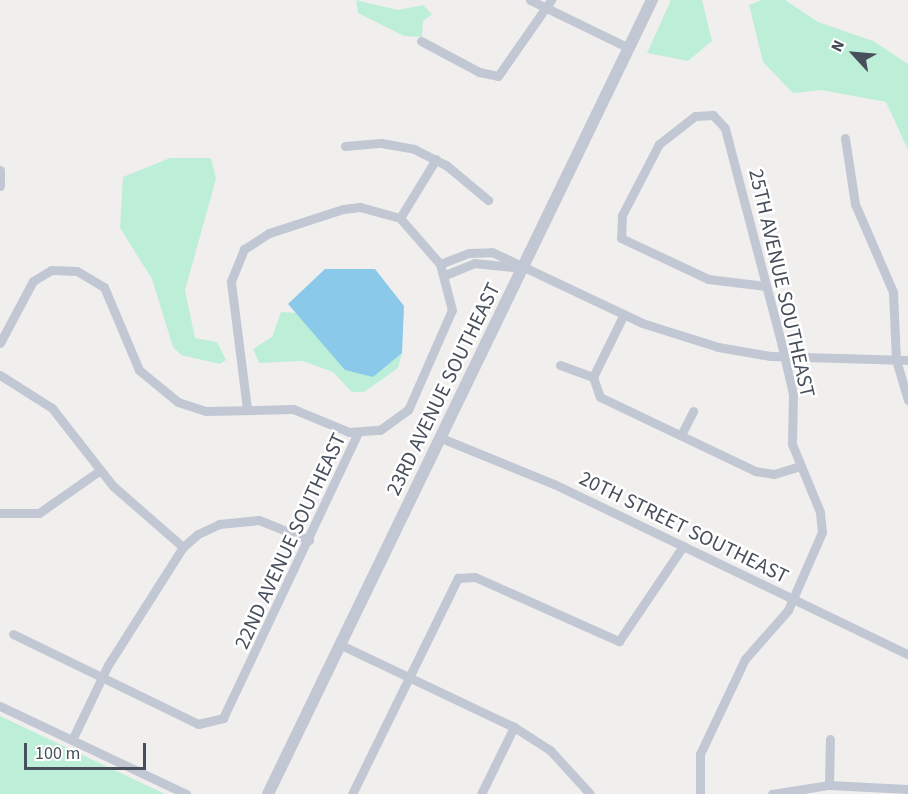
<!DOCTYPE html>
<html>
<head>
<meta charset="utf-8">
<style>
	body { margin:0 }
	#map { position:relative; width:908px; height:794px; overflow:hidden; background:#f1efee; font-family:"Source Sans 3",sans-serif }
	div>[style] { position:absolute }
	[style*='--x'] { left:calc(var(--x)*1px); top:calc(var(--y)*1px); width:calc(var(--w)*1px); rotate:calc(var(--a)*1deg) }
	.green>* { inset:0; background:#bdeed7 }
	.water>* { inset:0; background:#8bc9ea }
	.minor>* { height:9px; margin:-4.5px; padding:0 4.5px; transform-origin:4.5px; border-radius:4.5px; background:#c2c8d3 }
	.tertiary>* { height:12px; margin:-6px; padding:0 6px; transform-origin:6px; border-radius:6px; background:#c2c8d3 }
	span { translate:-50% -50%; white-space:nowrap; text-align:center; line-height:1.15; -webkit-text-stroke:5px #fff; paint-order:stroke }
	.street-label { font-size:21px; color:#474f5b }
	.north { position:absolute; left:824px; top:24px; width:60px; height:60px; -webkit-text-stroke:4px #fff; paint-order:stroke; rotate:296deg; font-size:16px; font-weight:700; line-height:24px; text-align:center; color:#474f5b }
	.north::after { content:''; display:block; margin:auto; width:21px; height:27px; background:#474f5b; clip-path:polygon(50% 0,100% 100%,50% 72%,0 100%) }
	.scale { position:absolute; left:24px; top:743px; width:122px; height:27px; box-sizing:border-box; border:3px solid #474f5b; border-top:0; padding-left:8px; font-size:18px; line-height:21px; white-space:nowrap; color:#474f5b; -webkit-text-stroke:4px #fff; paint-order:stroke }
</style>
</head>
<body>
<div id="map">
	<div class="green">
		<div style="clip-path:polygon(356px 0,398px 10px,423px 5px,432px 14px,423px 21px,422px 37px,404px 36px,358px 13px)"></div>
		<div style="clip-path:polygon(671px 0,702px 0,712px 41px,688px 61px,647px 53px)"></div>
		<div style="clip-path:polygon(762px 0,785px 0,818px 22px,873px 41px,908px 64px,908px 150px,886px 102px,821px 90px,793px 93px,763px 62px,749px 5px)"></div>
		<div style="clip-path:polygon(170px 158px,211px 158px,216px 179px,185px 290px,195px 338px,217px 342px,226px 360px,220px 364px,181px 355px,173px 347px,152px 279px,120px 228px,123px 177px)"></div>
		<div style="clip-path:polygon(281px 312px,297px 313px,373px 376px,402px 353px,398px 368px,364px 392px,352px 392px,333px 372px,303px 361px,259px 363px,253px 349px,272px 337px)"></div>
		<div style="clip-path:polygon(0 716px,165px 794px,0 794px)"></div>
	</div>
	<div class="water">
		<div style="clip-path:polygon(325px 269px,375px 269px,404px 306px,402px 353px,373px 377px,345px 370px,288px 304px)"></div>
	</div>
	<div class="minor">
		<div style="--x:530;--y:0;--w:110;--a:25.9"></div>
		<div style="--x:421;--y:41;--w:66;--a:28.1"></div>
		<div style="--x:479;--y:72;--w:19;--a:12"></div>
		<div style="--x:498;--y:76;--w:93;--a:-55.1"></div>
		<div style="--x:845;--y:138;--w:67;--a:81.4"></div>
		<div style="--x:855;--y:204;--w:96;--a:66.6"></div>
		<div style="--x:893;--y:292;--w:68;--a:87.5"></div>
		<div style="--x:896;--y:360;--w:42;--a:73.3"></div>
		<div style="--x:345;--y:146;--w:36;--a:-5"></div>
		<div style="--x:381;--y:143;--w:34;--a:10"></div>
		<div style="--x:414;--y:149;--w:36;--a:27"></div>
		<div style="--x:446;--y:165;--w:55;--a:39.8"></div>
		<div style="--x:0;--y:170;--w:16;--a:90"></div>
		<div style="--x:400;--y:218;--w:69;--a:-58.6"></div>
		<div style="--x:440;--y:264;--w:31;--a:-21"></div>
		<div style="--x:469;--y:253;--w:23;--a:-2"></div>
		<div style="--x:492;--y:252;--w:166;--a:25.3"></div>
		<div style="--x:642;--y:323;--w:80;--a:17.5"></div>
		<div style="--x:718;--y:347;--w:53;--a:9.8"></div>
		<div style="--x:770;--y:356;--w:138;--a:1.7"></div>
		<div style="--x:445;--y:275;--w:31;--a:-22"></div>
		<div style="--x:474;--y:263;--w:49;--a:5.8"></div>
		<div style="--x:624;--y:314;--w:70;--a:116.2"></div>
		<div style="--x:593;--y:377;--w:21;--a:71"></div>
		<div style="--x:600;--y:397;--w:172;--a:25.5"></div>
		<div style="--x:755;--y:471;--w:19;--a:9"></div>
		<div style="--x:774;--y:474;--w:27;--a:-17"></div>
		<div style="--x:0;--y:343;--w:70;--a:-62"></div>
		<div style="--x:33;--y:281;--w:21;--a:-31"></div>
		<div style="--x:51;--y:270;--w:26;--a:2"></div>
		<div style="--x:77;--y:271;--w:31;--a:31"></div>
		<div style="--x:104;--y:287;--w:90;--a:67.1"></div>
		<div style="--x:139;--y:370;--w:50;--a:39.4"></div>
		<div style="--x:178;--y:402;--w:29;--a:18"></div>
		<div style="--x:206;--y:411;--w:87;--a:-1.3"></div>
		<div style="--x:293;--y:409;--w:61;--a:22.3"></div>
		<div style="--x:349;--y:432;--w:31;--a:-4"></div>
		<div style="--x:380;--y:430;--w:34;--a:-36"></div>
		<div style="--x:408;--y:410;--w:109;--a:-66.3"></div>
		<div style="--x:452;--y:310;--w:48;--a:-104.6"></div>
		<div style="--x:440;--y:264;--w:61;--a:-131"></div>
		<div style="--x:400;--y:218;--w:41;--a:-164.6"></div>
		<div style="--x:360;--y:207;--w:17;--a:173"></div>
		<div style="--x:343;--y:209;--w:78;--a:162"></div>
		<div style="--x:269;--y:233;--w:30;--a:147"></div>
		<div style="--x:244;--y:249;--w:35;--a:112"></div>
		<div style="--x:231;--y:282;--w:127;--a:82.8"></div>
		<div style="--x:560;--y:365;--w:35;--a:20"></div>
		<div style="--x:0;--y:375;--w:62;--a:32.4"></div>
		<div style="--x:52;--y:408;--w:99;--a:52"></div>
		<div style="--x:113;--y:486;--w:93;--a:41.1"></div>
		<div style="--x:681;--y:435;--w:27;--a:-63"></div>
		<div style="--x:441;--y:438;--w:122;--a:22.2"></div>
		<div style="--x:554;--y:484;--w:393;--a:25.7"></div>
		<div style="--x:0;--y:513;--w:39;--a:0"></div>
		<div style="--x:39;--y:513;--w:73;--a:-35"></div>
		<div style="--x:13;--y:634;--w:206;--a:25.9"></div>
		<div style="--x:198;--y:724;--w:26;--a:-13"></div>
		<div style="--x:223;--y:718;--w:314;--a:-64.7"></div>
		<div style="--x:341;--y:645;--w:191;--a:25.4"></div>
		<div style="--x:514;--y:727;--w:43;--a:32.6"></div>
		<div style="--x:550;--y:750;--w:59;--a:47.7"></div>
		<div style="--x:0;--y:706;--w:206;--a:25.3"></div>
		<div style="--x:72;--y:740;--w:83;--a:-64.4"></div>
		<div style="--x:108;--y:665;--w:140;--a:-57.6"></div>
		<div style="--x:183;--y:547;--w:20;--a:-41"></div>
		<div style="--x:198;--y:534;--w:23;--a:-25"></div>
		<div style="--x:219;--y:524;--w:40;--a:-5.7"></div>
		<div style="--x:259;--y:520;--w:54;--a:21.8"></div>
		<div style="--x:829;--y:785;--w:46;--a:-88.8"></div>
		<div style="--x:352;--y:794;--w:241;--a:-63.9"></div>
		<div style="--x:458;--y:578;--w:17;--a:-3"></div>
		<div style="--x:475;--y:577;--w:158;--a:24"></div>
		<div style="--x:619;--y:641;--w:115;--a:-56"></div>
		<div style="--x:481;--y:794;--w:75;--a:-63.8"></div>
		<div style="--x:700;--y:794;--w:40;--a:-90"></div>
		<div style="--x:700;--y:754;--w:105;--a:-64.7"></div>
		<div style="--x:745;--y:659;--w:65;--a:-48.7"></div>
		<div style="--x:788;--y:610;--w:85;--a:-66.4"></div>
		<div style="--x:822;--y:532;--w:20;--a:-96"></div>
		<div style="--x:820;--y:512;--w:74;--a:-112.4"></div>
		<div style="--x:792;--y:444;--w:50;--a:-88.9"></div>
		<div style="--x:793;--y:394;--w:53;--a:-103"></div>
		<div style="--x:781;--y:342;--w:221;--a:-104.7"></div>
		<div style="--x:725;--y:128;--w:18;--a:-133"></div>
		<div style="--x:713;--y:115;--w:18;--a:177"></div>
		<div style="--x:695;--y:116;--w:46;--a:142.1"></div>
		<div style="--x:659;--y:144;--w:80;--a:117.5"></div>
		<div style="--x:622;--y:215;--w:23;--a:92"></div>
		<div style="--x:621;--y:238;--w:96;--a:25.2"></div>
		<div style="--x:708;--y:279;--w:58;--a:6.9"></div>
		<div style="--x:772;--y:794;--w:58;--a:-9"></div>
		<div style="--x:829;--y:785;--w:79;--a:2.9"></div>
	</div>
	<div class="tertiary">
		<div style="--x:268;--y:794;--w:882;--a:-64.19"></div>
	</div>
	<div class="street-label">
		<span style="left:782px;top:283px;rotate:77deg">25TH AVENUE SOUTHEAST</span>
		<span style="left:443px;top:389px;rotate:-64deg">23RD AVENUE SOUTHEAST</span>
		<span style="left:684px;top:527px;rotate:26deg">20TH STREET SOUTHEAST</span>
		<span style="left:290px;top:541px;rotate:-65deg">22ND AVENUE SOUTHEAST</span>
	</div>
	<div class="north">N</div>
	<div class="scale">100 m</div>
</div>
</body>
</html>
